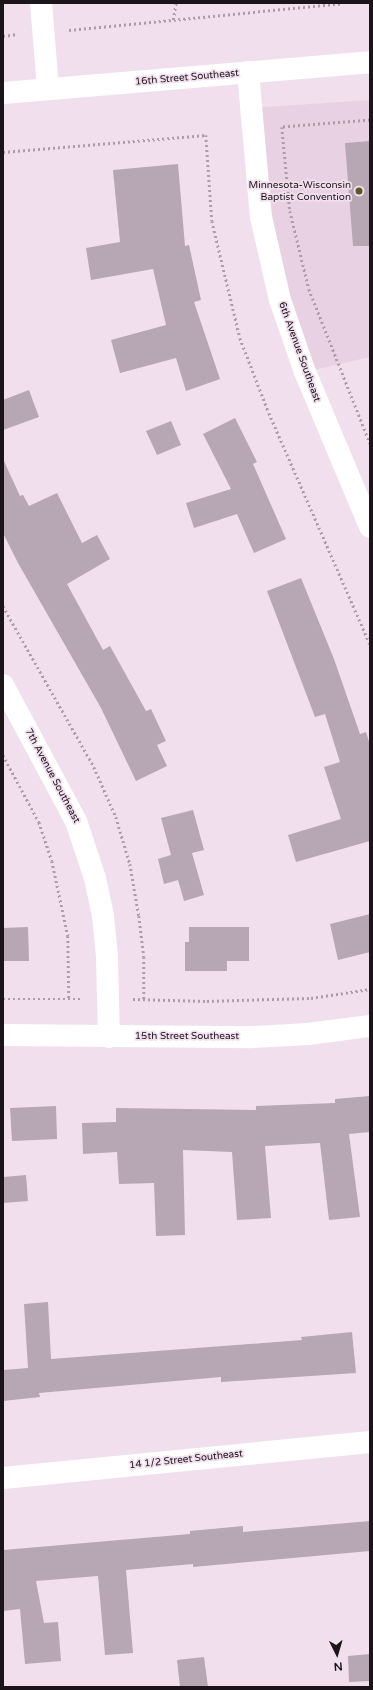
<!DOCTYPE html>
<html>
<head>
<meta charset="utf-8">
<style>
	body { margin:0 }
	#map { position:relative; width:373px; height:1690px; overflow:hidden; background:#f1dfed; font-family:"Varela Round",sans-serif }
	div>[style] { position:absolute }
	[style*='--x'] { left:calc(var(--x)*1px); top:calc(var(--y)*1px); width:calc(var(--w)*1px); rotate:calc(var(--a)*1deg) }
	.built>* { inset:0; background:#e9d1e4 }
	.building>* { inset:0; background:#b7a6b4 }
	.path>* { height:2.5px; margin-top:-1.25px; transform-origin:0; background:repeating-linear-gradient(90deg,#ac9ea9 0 2px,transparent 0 5px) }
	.street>* { height:22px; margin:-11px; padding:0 11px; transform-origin:11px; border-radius:11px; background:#fff }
	.secondary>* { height:22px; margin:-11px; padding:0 11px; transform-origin:11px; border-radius:11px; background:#fff }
	.dots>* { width:11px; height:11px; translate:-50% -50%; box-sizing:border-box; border:2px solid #f1dfed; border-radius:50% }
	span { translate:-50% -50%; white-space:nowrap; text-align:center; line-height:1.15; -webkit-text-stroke:3.5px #f1dfed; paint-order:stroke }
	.street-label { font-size:10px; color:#1b151a }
	.poi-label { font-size:10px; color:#1b151a }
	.right { translate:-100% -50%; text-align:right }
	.frame { position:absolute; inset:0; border:4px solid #1b151a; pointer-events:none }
	.north { position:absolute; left:317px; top:1634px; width:40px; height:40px; -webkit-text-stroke:3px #f1dfed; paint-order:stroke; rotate:175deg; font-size:11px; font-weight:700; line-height:16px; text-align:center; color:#1b151a }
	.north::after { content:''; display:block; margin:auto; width:14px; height:18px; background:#1b151a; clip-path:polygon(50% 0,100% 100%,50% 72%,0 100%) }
</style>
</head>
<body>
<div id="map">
	<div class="built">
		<div style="clip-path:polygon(370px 100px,370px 357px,305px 372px,289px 331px,251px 108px)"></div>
	</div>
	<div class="building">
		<div style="clip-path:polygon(370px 141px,370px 246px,353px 246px,345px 143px)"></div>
		<div style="clip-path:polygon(178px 164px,185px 246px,189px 245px,201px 300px,194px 302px,220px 379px,186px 391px,176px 358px,120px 373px,111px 340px,166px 325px,153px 269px,91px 280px,86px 248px,120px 242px,113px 170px)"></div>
		<div style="clip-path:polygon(29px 390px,39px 417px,3px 430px,3px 400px)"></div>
		<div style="clip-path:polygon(235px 418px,257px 462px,253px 464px,286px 539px,254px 553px,237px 514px,194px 528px,186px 503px,231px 489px,203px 434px)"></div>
		<div style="clip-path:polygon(171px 421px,181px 445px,157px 455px,146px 431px)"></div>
		<div style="clip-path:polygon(3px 459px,20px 496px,23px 495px,29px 506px,57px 493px,82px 543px,97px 535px,110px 559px,67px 584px,103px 650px,110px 646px,146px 711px,151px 709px,166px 741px,157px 745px,167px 766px,136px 781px,101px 708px,18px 563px,3px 533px)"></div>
		<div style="clip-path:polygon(301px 578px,334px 659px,360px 734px,366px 732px,370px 745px,370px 841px,296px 862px,288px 835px,341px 819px,324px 767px,340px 762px,325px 714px,315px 717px,267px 591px)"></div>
		<div style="clip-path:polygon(193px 810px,204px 850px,192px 853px,204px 895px,184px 901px,178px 880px,164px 884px,158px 859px,171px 855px,161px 818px)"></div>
		<div style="clip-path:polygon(370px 914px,370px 952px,338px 960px,330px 924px)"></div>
		<div style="clip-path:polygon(28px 927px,29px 961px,3px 961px,3px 928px)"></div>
		<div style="clip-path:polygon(189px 927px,249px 927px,249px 961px,227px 961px,227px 971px,185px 971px,185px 942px,189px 942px)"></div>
		<div style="clip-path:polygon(370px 1096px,370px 1132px,349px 1134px,360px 1217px,329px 1220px,320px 1143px,265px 1146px,271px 1218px,237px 1220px,232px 1152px,183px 1150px,185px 1235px,156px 1236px,154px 1183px,119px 1184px,117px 1152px,83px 1154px,82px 1123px,116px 1122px,116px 1108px,256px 1110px,256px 1106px,335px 1103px,335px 1099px)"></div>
		<div style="clip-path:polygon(56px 1106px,57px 1139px,12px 1141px,10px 1108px)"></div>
		<div style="clip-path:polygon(26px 1175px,28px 1201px,3px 1203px,3px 1177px)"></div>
		<div style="clip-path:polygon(48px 1302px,51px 1359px,302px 1340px,301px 1337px,352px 1332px,356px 1373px,221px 1382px,221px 1377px,39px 1393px,40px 1397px,3px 1401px,3px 1370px,28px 1368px,24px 1304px)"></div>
		<div style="clip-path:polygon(370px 1521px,370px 1551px,193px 1567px,193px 1564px,126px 1570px,133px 1653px,105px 1655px,98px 1576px,36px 1581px,44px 1623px,58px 1622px,61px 1661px,25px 1664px,20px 1609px,3px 1611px,3px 1550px,190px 1534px,190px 1531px,243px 1526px,243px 1532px)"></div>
		<div style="clip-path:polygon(370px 1654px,370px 1681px,349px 1682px,348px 1656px)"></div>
		<div style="clip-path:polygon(204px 1657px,208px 1687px,180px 1687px,177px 1660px)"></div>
	</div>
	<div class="path">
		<div style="--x:173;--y:20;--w:17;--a:-80"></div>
		<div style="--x:69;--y:30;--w:275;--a:-5.6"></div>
		<div style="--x:3;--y:36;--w:15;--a:-8"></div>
		<div style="--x:370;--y:120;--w:88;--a:175.5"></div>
		<div style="--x:282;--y:127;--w:84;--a:84.6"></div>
		<div style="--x:290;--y:211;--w:80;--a:76.3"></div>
		<div style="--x:309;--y:289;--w:166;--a:68.4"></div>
		<div style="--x:3;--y:152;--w:204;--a:-4.8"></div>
		<div style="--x:206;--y:135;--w:86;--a:86"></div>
		<div style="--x:212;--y:221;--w:120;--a:76.5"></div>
		<div style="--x:240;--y:338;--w:80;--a:68.9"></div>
		<div style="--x:269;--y:413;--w:252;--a:66.4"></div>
		<div style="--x:3;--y:606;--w:185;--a:60.5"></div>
		<div style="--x:94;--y:767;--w:55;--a:66.3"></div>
		<div style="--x:116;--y:817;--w:49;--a:73.4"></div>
		<div style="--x:130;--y:864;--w:53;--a:80.2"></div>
		<div style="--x:139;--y:916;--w:41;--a:83"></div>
		<div style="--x:144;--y:957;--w:42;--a:90"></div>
		<div style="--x:3;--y:755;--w:76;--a:61.8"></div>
		<div style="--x:39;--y:822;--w:41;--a:71.6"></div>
		<div style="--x:52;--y:861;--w:77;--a:78"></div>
		<div style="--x:68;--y:936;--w:62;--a:89.1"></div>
		<div style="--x:3;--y:999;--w:79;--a:0"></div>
		<div style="--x:133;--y:999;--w:74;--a:1.5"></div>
		<div style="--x:207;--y:1001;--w:104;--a:-1.7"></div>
		<div style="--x:311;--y:998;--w:60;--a:-8.7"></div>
	</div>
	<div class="street">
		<div style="--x:41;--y:3;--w:86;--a:85.3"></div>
		<div style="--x:248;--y:72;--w:146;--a:84.9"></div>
		<div style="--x:261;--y:217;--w:85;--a:77.1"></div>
		<div style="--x:280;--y:300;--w:76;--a:70.9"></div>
		<div style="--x:305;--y:372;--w:168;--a:67.2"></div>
		<div style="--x:3;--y:685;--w:154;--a:61.8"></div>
		<div style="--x:76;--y:821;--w:60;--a:71.6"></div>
		<div style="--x:95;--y:878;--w:39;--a:78"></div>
		<div style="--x:103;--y:916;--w:41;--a:84.4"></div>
		<div style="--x:107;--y:957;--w:80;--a:88.6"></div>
		<div style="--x:3;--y:1035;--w:249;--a:0.5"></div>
		<div style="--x:252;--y:1037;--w:56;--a:-3.1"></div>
		<div style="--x:308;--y:1034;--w:63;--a:-7.4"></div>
		<div style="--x:3;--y:1478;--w:369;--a:-5.6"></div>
	</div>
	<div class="secondary">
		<div style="--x:3;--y:93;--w:368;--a:-4.8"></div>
	</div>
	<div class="dots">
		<div style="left:359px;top:191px;background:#5a5825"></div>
	</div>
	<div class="street-label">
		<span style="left:187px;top:78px;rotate:-5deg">16th Street Southeast</span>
		<span style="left:299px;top:352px;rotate:70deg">6th Avenue Southeast</span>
		<span style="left:52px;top:776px;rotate:62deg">7th Avenue Southeast</span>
		<span style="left:187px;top:1037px">15th Street Southeast</span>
		<span style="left:186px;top:1460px;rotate:-6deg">14 1/2 Street Southeast</span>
	</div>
	<div class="poi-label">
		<span class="right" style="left:351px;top:191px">Minnesota-Wisconsin<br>Baptist Convention</span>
	</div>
	<div class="frame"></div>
	<div class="north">N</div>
</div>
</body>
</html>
